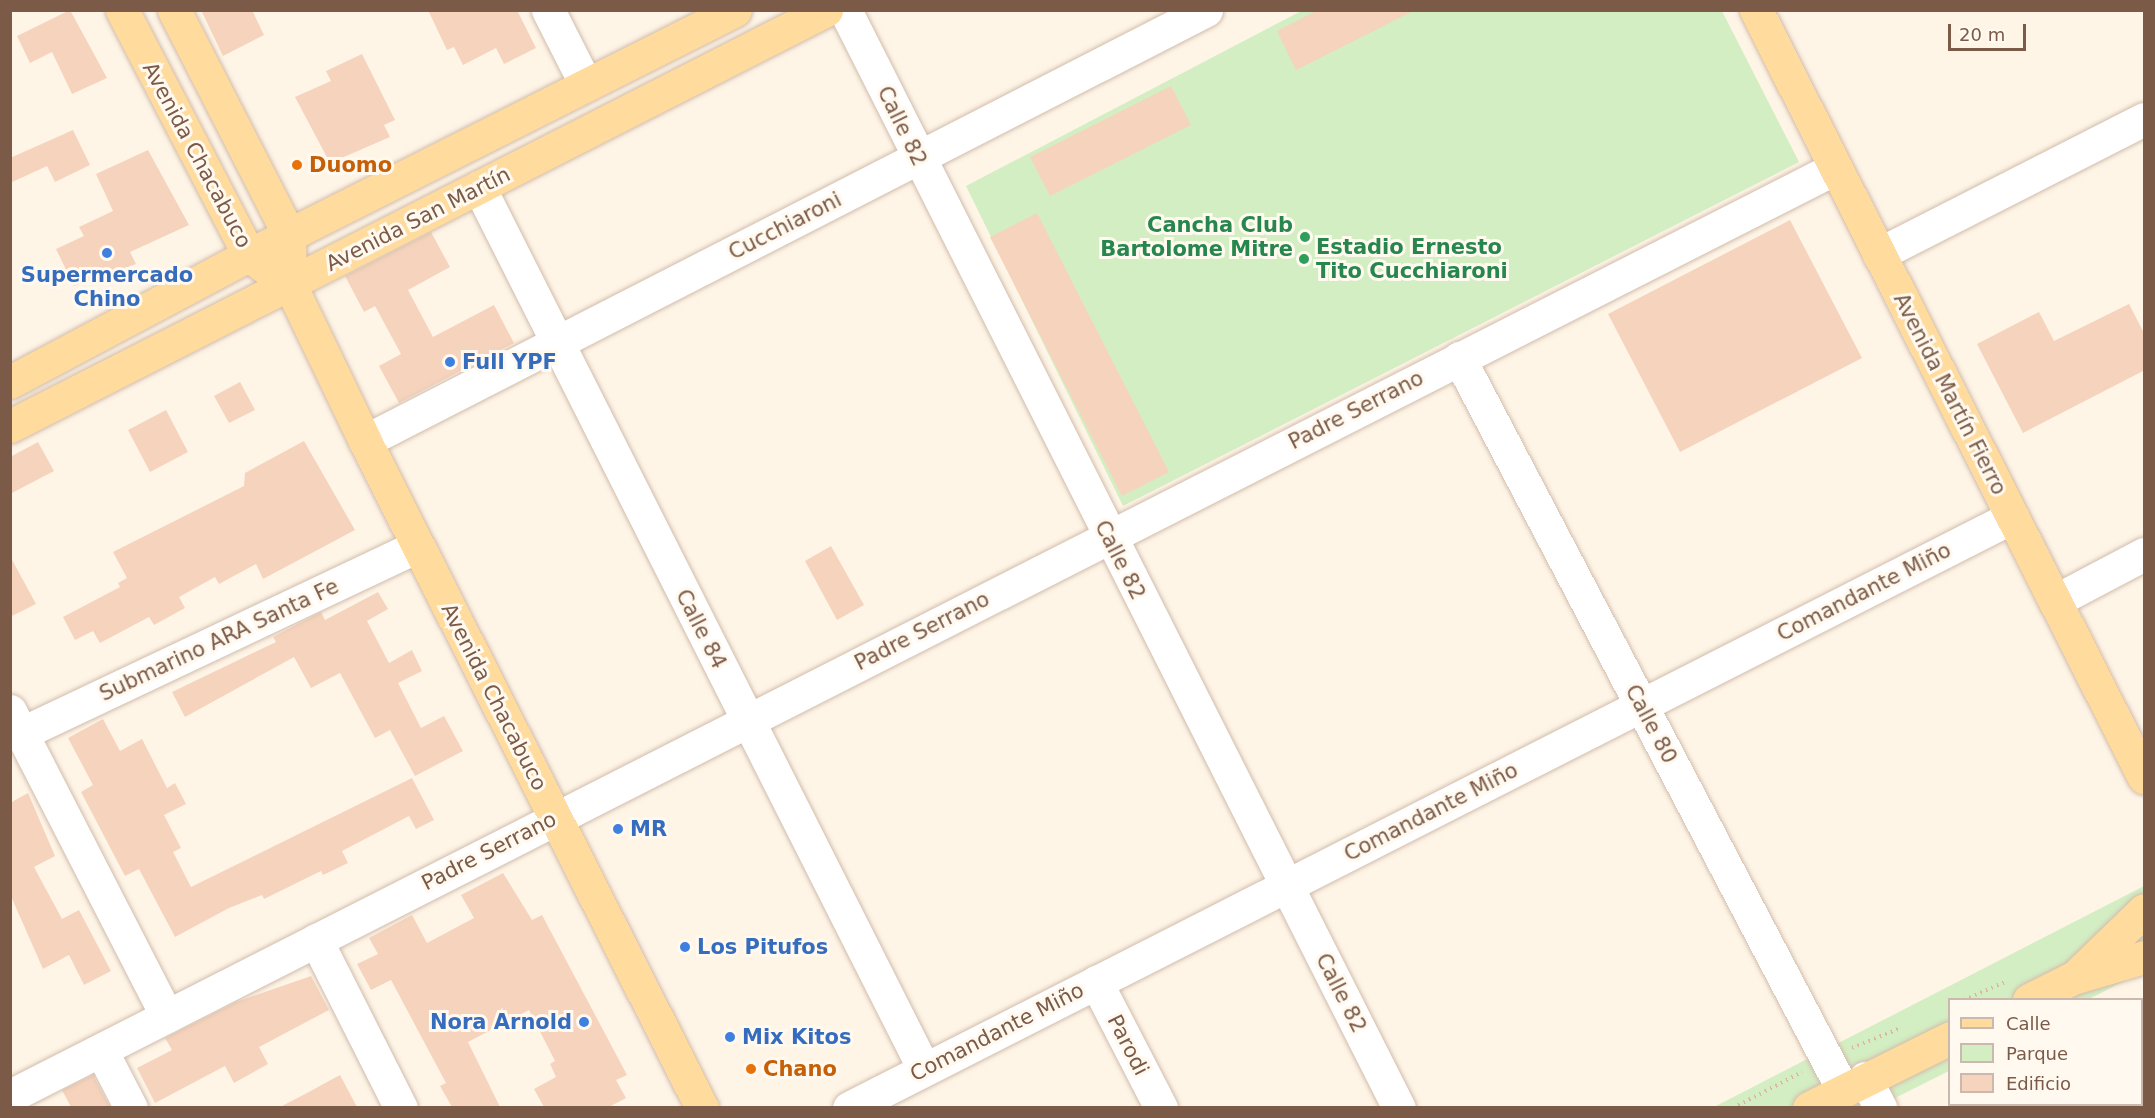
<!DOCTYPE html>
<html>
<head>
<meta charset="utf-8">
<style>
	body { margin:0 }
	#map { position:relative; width:2155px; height:1118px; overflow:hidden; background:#fef5e7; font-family:"DejaVu Sans",sans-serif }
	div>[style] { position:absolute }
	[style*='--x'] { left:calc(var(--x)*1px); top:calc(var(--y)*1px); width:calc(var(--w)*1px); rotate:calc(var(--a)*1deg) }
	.green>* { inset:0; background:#d4eec3 }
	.building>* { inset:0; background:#f6d3bc }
	.path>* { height:4px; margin-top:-2px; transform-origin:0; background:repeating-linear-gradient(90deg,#dcb69e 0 1.5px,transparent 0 6px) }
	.roads { filter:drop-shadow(0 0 2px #d2bcab) drop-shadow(0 0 2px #d2bcab) }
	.minor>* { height:33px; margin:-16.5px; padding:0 16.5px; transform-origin:16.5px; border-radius:16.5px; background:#fff }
	.major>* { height:33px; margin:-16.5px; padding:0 16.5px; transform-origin:16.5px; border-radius:16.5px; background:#ffdb9d }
	.dots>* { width:16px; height:16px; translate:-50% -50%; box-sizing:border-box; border:3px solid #fff9ef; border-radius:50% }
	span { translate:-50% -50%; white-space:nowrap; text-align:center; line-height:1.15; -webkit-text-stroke:6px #fff9ef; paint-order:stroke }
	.street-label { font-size:21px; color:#7b5a48 }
	.food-label { font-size:21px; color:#c56008; font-weight:700 }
	.left { translate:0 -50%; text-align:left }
	.leisure-label { font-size:21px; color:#27864d; font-weight:700 }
	.right { translate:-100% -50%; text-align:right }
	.shop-label { font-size:21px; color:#366cbe; font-weight:700 }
	.frame { position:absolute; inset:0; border:12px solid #7b5a48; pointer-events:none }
	.legend { position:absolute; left:1948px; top:998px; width:195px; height:108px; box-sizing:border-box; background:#fff9ef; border:2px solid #cab9ac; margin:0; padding:8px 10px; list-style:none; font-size:18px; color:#7b5a48 }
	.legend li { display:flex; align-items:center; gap:12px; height:30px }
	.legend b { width:30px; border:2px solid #cab9ac }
	.scale { position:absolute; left:1948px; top:24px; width:78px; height:27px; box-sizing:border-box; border:3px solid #7b5a48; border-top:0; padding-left:8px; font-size:18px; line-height:21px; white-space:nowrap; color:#7b5a48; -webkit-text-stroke:4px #fff9ef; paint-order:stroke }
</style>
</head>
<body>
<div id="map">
	<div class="green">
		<div style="clip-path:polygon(1303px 10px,1722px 11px,1799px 162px,1123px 506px,966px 186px)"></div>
		<div style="clip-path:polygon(2144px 886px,2144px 971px,2089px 999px,1950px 1000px,1949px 1071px,1877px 1107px,1712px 1108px)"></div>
	</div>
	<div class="building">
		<div style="clip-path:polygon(70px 10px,107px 78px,72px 94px,52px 52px,30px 63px,17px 36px)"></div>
		<div style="clip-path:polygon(201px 10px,252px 10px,264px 35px,223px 56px)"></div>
		<div style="clip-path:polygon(428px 10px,517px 10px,536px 48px,504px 64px,496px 48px,463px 65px,454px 47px,447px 50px)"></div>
		<div style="clip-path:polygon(1318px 10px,1415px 10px,1296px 70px,1277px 31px)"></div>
		<div style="clip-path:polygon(362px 54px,395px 120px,384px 125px,390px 137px,330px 163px,295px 97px,331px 81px,326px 71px)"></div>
		<div style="clip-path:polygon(1171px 86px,1191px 125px,1050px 196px,1030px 157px)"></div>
		<div style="clip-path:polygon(73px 130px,90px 165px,55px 182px,47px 166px,10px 183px,10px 158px)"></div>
		<div style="clip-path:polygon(148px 150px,189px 225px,130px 252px,136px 264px,74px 286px,56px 249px,84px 236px,79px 227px,113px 211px,96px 174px)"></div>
		<div style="clip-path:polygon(1037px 213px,1169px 472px,1122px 496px,990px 237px)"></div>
		<div style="clip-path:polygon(1790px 220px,1862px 358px,1680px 452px,1608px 314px)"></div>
		<div style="clip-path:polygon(431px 232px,450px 267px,408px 290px,433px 337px,494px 305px,514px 343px,399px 403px,379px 366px,401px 354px,375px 306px,364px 312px,345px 276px)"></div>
		<div style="clip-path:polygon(2129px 304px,2145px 335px,2145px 370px,2023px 433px,1977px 344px,2039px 312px,2054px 341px)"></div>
		<div style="clip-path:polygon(240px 382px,255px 410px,229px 423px,214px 396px)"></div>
		<div style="clip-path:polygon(166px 410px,188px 452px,150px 472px,128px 430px)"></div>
		<div style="clip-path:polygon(304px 441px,355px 530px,263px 579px,256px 564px,219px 584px,215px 577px,179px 597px,185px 608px,154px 625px,149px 617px,100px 643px,93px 631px,75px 640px,63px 617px,120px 587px,118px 583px,127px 578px,113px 552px,244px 486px,245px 473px)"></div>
		<div style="clip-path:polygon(38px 442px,54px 471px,10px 494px,10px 457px)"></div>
		<div style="clip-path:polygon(831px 546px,864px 605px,837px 620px,805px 561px)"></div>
		<div style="clip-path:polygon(10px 556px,36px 604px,10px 617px)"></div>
		<div style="clip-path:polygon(378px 592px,388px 609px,367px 621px,389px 663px,412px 650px,422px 671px,398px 683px,421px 728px,444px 716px,463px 751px,415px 776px,390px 730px,375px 738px,340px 673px,311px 688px,294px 657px,185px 717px,172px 692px,276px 642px,273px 637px,321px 612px,325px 620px)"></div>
		<div style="clip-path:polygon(103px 719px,120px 751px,142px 739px,167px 788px,175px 783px,186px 804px,164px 815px,181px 848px,173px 852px,191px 887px,412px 778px,434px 820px,416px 829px,409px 816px,342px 851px,348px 863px,323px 875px,321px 871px,264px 899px,262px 895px,229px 908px,175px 937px,139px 869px,125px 876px,81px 792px,93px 785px,68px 738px)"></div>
		<div style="clip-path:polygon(28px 793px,55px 856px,34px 867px,62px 919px,79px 910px,111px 971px,84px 985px,69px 955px,43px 969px,10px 894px,10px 803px)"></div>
		<div style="clip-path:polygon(503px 873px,532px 920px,542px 915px,627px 1075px,616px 1080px,626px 1098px,609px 1107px,544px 1107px,534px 1089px,556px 1077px,550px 1064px,555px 1061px,529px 1010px,468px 1042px,500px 1107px,452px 1107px,440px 1086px,446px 1083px,391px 980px,371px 990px,357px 964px,378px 954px,369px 938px,412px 915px,427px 943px,474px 918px,461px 895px)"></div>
		<div style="clip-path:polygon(311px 976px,329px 1010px,259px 1047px,268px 1064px,234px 1083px,225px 1066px,155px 1103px,137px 1068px,172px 1050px,165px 1038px,236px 1002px)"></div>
		<div style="clip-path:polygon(93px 1075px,110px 1107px,71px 1107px,62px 1090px)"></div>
		<div style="clip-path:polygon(340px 1075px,357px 1107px,280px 1107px,307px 1093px)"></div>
	</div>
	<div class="path">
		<div style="--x:1964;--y:1000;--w:45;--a:-23.7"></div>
		<div style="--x:1852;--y:1048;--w:50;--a:-22.4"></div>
		<div style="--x:1733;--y:1108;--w:78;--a:-27.6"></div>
	</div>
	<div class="roads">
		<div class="minor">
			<div style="--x:548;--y:10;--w:84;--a:63.1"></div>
			<div style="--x:845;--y:10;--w:1230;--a:63.23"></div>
			<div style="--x:479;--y:187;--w:988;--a:63.23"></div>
			<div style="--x:1879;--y:254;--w:297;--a:-27"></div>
			<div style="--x:1459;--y:358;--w:827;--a:62.32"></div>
			<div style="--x:365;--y:441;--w:945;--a:-27.13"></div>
			<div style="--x:2055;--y:601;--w:101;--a:-27.8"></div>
			<div style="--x:10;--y:711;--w:343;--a:62.8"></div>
			<div style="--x:22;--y:733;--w:437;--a:-25.3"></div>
			<div style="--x:316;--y:940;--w:188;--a:63.2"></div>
			<div style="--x:1096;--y:982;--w:142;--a:62.7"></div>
			<div style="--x:101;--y:1050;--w:65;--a:62.7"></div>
			<div style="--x:1865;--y:1078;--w:34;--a:63"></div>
			<div style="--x:10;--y:1096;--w:2047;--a:-26.95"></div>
			<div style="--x:849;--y:1108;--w:1305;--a:-26.94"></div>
		</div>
		<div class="major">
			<div style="--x:122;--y:10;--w:276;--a:62.6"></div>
			<div style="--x:249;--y:255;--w:21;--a:37"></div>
			<div style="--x:174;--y:10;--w:253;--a:62.9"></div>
			<div style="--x:289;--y:235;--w:50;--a:88.9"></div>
			<div style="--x:290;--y:285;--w:173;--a:64.3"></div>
			<div style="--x:365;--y:441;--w:747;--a:63.19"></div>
			<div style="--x:1756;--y:10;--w:860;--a:63.17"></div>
			<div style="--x:10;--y:382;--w:271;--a:-28"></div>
			<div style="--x:249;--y:255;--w:544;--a:-26.75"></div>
			<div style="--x:10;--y:426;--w:916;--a:-27.01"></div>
			<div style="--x:2077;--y:975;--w:93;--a:-44.1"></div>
			<div style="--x:2029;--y:1000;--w:49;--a:-26.6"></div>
			<div style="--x:2073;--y:978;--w:74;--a:-16.5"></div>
			<div style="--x:1809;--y:1108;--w:157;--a:-26.4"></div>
		</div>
	</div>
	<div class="dots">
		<div style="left:297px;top:165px;background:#e8710a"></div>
		<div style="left:1305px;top:237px;background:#2e9e5b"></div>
		<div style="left:107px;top:253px;background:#3f7fe0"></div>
		<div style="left:1304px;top:259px;background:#2e9e5b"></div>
		<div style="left:450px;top:362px;background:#3f7fe0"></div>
		<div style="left:618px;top:829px;background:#3f7fe0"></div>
		<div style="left:685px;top:947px;background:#3f7fe0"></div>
		<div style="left:584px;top:1022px;background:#3f7fe0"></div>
		<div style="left:730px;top:1037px;background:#3f7fe0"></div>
		<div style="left:751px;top:1069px;background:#e8710a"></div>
	</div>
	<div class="street-label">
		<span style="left:902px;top:126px;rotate:64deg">Calle 82</span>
		<span style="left:197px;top:155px;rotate:62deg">Avenida Chacabuco</span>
		<span style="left:418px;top:219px;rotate:-27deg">Avenida San Martín</span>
		<span style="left:785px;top:226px;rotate:-27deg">Cucchiaroni</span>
		<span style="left:1950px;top:394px;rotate:63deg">Avenida Martín Fierro</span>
		<span style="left:1356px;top:410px;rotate:-27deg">Padre Serrano</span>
		<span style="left:1120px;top:560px;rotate:63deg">Calle 82</span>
		<span style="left:1864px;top:592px;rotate:-27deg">Comandante Miño</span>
		<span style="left:701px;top:629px;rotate:63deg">Calle 84</span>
		<span style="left:922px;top:631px;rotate:-27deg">Padre Serrano</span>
		<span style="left:219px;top:640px;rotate:-25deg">Submarino ARA Santa Fe</span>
		<span style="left:494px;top:697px;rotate:63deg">Avenida Chacabuco</span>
		<span style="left:1651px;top:724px;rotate:62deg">Calle 80</span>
		<span style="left:1431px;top:812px;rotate:-27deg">Comandante Miño</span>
		<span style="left:489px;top:851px;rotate:-27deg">Padre Serrano</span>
		<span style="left:1341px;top:993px;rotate:63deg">Calle 82</span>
		<span style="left:997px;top:1032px;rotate:-27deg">Comandante Miño</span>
		<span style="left:1128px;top:1045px;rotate:63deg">Parodi</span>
	</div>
	<div class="food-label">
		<span class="left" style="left:309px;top:165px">Duomo</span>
		<span class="left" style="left:763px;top:1069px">Chano</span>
	</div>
	<div class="leisure-label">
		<span class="right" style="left:1293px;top:237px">Cancha Club<br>Bartolome Mitre</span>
		<span class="left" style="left:1316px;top:259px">Estadio Ernesto<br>Tito Cucchiaroni</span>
	</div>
	<div class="shop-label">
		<span style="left:107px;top:287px">Supermercado<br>Chino</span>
		<span class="left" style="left:462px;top:362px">Full YPF</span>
		<span class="left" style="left:630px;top:829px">MR</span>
		<span class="left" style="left:697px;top:947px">Los Pitufos</span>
		<span class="right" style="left:572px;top:1022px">Nora Arnold</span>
		<span class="left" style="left:742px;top:1037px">Mix Kitos</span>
	</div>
	<div class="frame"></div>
	<ul class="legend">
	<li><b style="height:8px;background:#ffdb9d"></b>Calle</li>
	<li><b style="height:16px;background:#d4eec3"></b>Parque</li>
	<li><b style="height:16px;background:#f6d3bc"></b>Edificio</li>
	</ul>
	<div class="scale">20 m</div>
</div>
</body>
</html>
